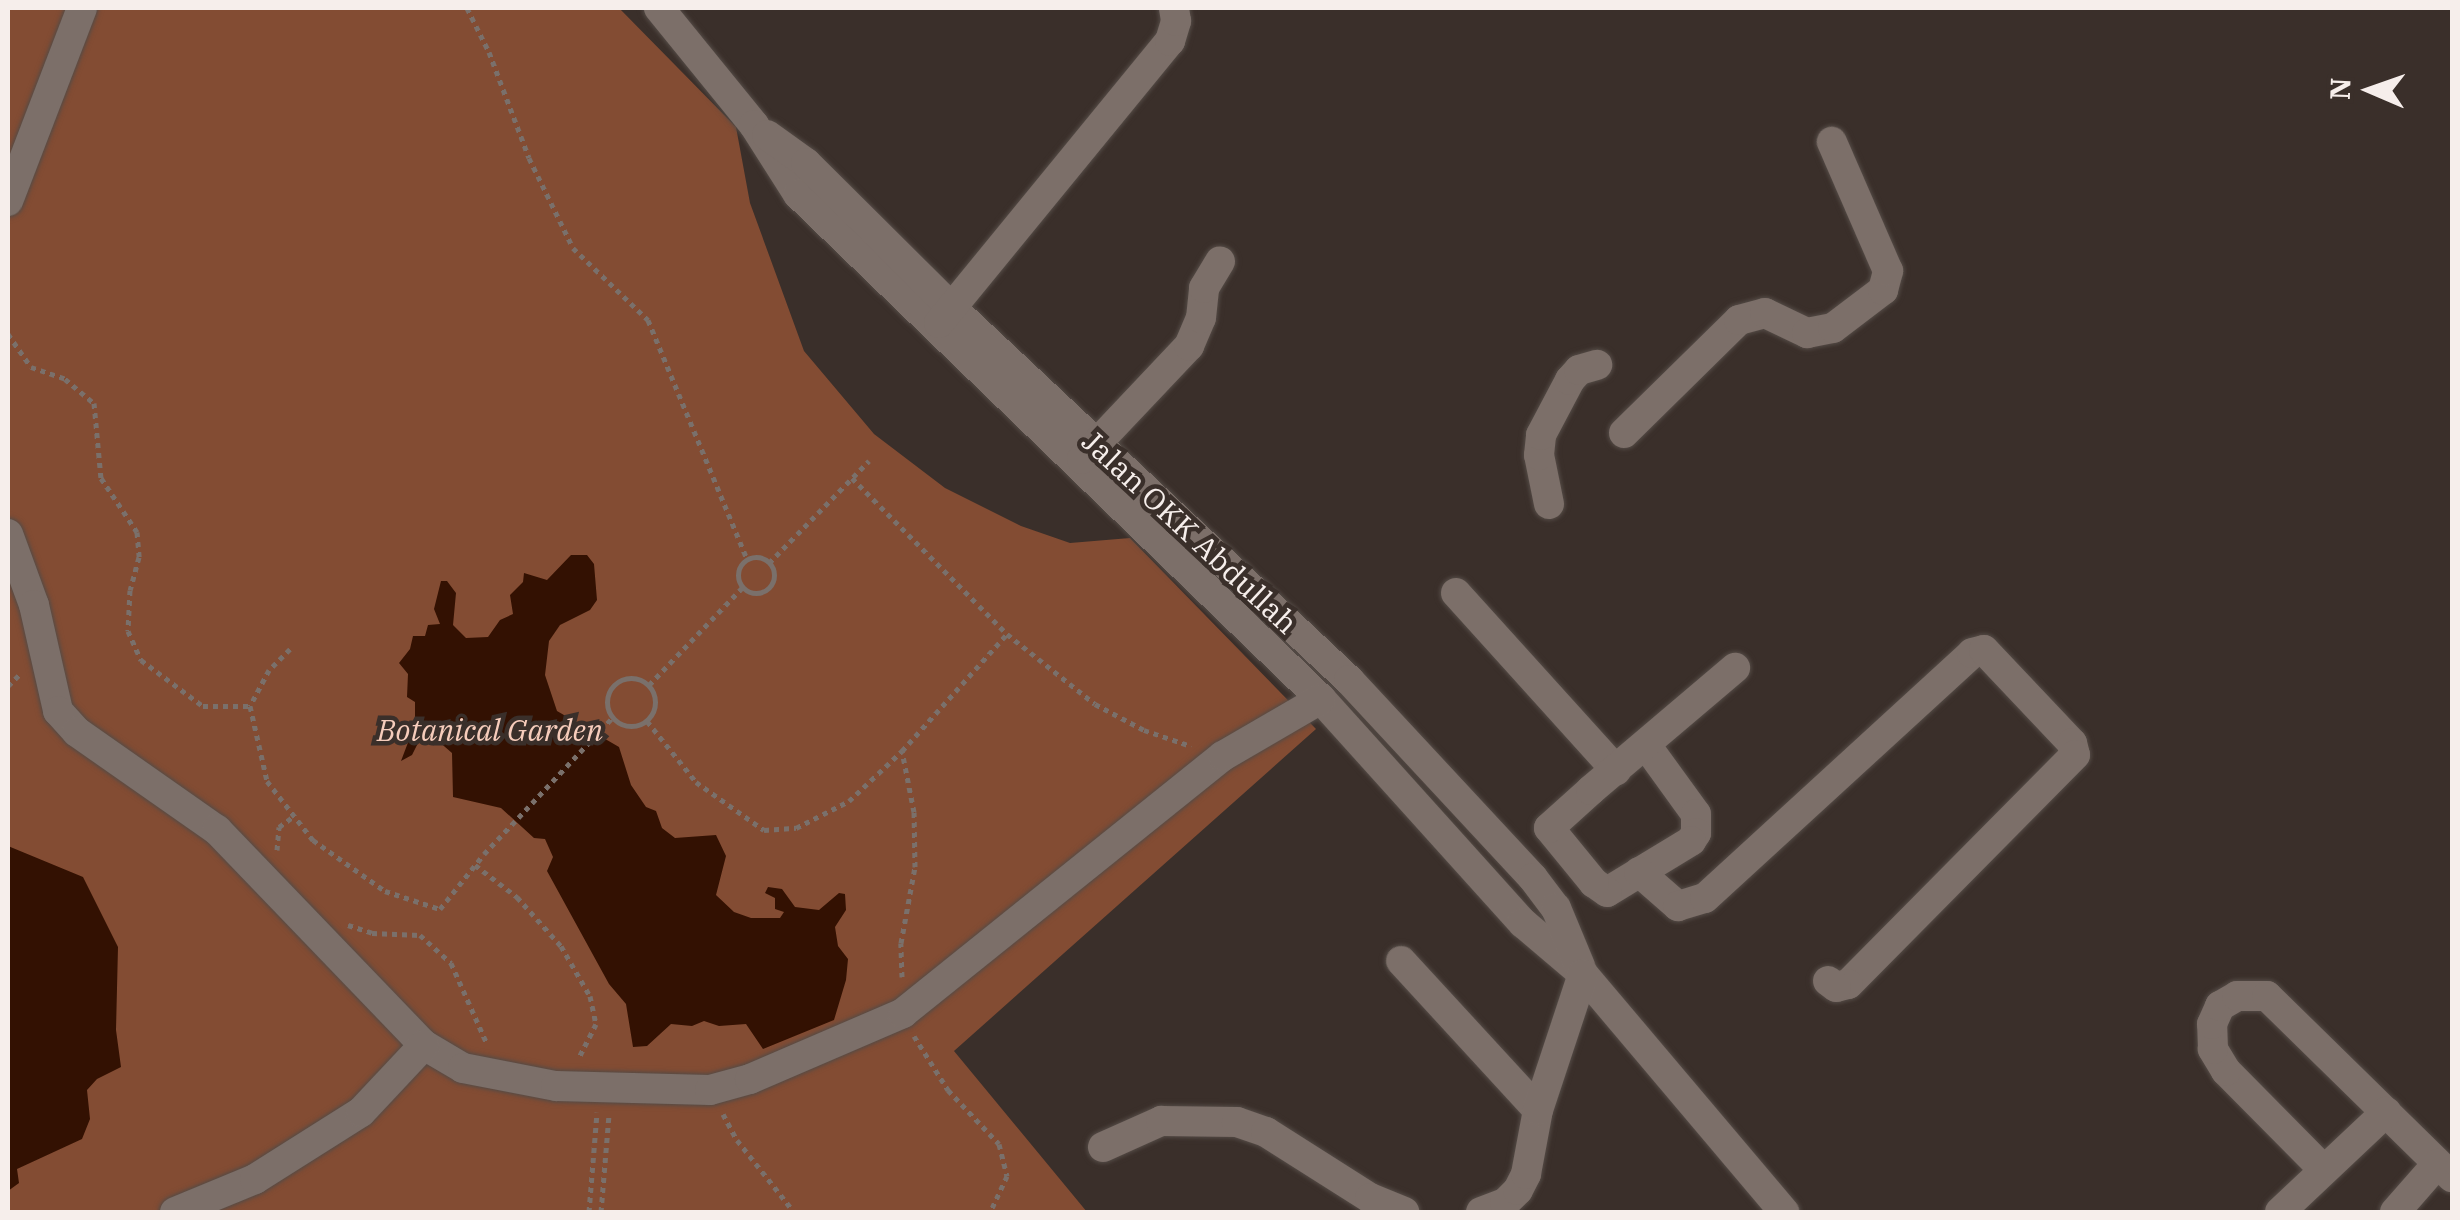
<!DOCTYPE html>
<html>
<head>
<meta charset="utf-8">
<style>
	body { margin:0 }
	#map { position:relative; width:2460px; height:1220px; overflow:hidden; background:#3a2f2a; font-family:"IBM Plex Serif",serif }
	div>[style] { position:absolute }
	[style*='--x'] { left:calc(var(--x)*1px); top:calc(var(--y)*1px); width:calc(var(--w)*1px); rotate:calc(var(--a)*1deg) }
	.green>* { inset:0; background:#834c33 }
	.water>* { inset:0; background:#331102 }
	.path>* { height:5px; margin-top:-2.5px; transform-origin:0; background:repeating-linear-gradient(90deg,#7a706b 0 5px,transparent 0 10px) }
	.path>.ring { margin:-2.5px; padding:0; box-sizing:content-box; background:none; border:5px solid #7a706b; border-radius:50% }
	.roads { filter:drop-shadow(0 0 2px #544b46) drop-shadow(0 0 2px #544b46) }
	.minor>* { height:30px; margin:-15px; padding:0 15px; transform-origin:15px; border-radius:15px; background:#7c6f69 }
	span { translate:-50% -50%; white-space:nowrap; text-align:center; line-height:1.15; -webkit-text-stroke:9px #3a2f2a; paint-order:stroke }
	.street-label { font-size:30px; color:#f6eeeb }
	.park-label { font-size:30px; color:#f6ccbb; font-style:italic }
	.frame { position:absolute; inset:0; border:10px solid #f6eeeb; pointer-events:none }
	.north { position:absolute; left:2320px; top:40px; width:100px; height:100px; -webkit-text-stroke:8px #3a2f2a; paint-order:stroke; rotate:272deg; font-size:28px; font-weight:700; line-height:40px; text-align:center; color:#f6eeeb }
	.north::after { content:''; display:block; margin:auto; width:35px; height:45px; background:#f6eeeb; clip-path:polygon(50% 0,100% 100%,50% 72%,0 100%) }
</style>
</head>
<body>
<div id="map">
	<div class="green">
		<div style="clip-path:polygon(8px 8px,619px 8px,736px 127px,750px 203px,804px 351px,874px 434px,945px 488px,1021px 526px,1070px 543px,1130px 538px,1316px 729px,954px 1051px,1087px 1212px,8px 1212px)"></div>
	</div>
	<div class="water">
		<div style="clip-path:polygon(571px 555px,587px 555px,594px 564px,597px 600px,590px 610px,560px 625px,549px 641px,545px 675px,557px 711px,619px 747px,631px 785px,646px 807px,656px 811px,662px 828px,675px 838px,716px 835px,726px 856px,716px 895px,734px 912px,751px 918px,780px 918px,784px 912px,775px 909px,775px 898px,765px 893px,768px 887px,782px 889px,795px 907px,819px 910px,839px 893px,845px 894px,846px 910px,835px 927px,838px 946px,848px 959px,846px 980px,834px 1020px,763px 1049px,746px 1024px,719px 1026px,704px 1021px,692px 1026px,671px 1024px,647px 1046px,633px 1047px,626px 1004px,609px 984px,547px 871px,553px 857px,545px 839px,534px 838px,501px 808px,453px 797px,452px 753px,437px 740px,419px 741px,412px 755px,401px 761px,415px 724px,415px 702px,407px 697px,408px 674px,399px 663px,410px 649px,413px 636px,425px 636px,428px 625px,440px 624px,434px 609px,441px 581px,447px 581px,456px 593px,453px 625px,466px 638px,488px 637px,500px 620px,513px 614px,510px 595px,523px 582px,524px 573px,547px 580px)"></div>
		<div style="clip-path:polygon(8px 846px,83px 877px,118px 947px,116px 1030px,121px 1067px,97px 1079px,87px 1090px,90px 1119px,82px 1139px,17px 1169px,19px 1183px,8px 1191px)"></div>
	</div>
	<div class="path">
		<div style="--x:467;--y:8;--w:49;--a:63.4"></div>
		<div style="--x:489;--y:52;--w:113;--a:69.3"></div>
		<div style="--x:529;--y:158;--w:100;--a:63.9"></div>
		<div style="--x:573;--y:248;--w:104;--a:43.8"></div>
		<div style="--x:648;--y:320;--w:259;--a:67.5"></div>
		<div style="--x:8;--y:334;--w:40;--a:55.1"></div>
		<div style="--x:31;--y:367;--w:36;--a:19"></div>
		<div style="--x:65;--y:379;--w:38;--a:40"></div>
		<div style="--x:94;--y:403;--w:75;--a:84.7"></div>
		<div style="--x:101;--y:478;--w:65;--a:56.3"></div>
		<div style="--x:137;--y:532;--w:25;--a:85"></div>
		<div style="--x:139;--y:557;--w:34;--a:105"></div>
		<div style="--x:130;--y:590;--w:41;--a:92.8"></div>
		<div style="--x:128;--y:631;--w:32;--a:66"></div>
		<div style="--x:141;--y:660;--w:77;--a:36.6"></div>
		<div style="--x:203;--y:706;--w:47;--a:0"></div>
		<div style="--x:852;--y:478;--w:220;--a:45.2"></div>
		<div style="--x:1007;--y:634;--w:112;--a:38.5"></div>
		<div style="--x:1095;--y:704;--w:55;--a:28"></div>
		<div style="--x:1144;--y:730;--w:50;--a:18.8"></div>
		<div class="ring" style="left:738px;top:557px;width:31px;height:31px"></div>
		<div style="--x:769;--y:563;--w:143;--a:-45.6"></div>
		<div style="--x:290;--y:649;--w:30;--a:135"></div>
		<div style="--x:269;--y:670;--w:41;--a:117.8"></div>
		<div style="--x:250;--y:706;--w:77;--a:77.2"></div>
		<div style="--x:267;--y:781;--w:75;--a:52.1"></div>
		<div style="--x:313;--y:840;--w:88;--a:35.3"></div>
		<div style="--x:385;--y:891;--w:58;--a:18.1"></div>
		<div style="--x:440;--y:909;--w:70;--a:-51.3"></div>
		<div style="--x:484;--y:854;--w:187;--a:-46.7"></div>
		<div class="ring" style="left:607px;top:678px;width:43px;height:43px"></div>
		<div style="--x:649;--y:685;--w:136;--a:-46.2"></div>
		<div style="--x:8;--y:686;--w:17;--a:-45"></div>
		<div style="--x:647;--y:721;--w:78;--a:51.2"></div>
		<div style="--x:696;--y:782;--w:83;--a:35.2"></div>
		<div style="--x:764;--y:830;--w:32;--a:-4"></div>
		<div style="--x:796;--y:828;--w:59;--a:-27"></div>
		<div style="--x:849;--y:801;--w:73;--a:-43.3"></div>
		<div style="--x:277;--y:850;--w:23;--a:-85"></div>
		<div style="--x:279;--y:827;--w:19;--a:-36"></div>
		<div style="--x:475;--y:865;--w:53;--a:37.3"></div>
		<div style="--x:517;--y:897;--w:66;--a:48.1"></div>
		<div style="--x:561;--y:946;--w:58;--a:59.9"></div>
		<div style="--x:590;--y:996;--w:29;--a:78"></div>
		<div style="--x:596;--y:1024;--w:39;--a:117"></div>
		<div style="--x:348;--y:925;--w:25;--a:18"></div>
		<div style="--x:372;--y:933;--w:48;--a:2.4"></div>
		<div style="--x:420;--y:935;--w:42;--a:42.1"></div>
		<div style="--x:451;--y:963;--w:89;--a:66"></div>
		<div style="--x:902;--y:977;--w:34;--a:-92"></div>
		<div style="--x:901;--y:943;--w:77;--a:-79.6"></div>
		<div style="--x:915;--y:867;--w:55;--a:-91"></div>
		<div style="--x:914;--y:812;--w:62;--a:-101.1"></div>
		<div style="--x:902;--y:751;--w:157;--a:-48.1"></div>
		<div style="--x:914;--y:1036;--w:64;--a:57.8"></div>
		<div style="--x:948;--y:1090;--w:74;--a:46.6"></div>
		<div style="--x:999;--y:1144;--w:33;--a:76"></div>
		<div style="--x:1007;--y:1176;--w:40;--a:115"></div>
		<div style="--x:723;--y:1114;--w:30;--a:62"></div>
		<div style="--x:737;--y:1140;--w:92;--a:51.6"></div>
		<div style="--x:589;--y:1212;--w:100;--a:-85.4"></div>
		<div style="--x:601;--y:1212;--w:98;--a:-85.3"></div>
	</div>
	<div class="roads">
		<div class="minor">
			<div style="--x:659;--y:8;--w:151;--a:50.9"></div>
			<div style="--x:754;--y:125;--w:82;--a:57.5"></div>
			<div style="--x:798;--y:194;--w:727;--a:44"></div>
			<div style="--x:1321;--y:699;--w:302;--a:48"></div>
			<div style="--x:1523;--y:923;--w:79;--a:40.4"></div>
			<div style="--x:1583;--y:974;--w:312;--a:49.8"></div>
			<div style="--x:767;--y:135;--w:48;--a:35.7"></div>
			<div style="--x:806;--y:163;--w:207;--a:44.8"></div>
			<div style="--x:953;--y:309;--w:543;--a:43.13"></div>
			<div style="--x:1349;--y:680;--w:270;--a:47.1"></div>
			<div style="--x:1533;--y:878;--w:38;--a:53"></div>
			<div style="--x:1556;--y:908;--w:63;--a:67.5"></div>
			<div style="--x:8;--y:201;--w:207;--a:-69"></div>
			<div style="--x:939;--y:323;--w:365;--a:-50.7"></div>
			<div style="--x:1170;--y:41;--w:21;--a:-73"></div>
			<div style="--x:1176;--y:21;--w:13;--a:-99"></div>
			<div style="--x:1624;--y:433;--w:161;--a:-44.5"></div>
			<div style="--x:1739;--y:320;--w:27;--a:-15"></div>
			<div style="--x:1765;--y:313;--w:47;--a:25.5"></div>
			<div style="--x:1807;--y:333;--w:26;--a:-11"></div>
			<div style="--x:1833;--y:328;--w:63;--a:-37.2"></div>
			<div style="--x:1883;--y:290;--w:20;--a:-75"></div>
			<div style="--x:1888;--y:271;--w:141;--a:-113.5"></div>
			<div style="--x:1082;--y:459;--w:156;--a:-46.6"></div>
			<div style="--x:1189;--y:346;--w:30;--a:-67"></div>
			<div style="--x:1201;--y:318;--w:30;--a:-84"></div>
			<div style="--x:1204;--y:288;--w:31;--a:-59"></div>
			<div style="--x:1549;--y:504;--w:50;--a:-101.5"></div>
			<div style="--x:1539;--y:455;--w:20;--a:-84"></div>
			<div style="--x:1541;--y:435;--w:62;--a:-62.2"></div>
			<div style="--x:1570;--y:380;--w:13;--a:-48"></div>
			<div style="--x:1579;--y:370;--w:19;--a:-16"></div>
			<div style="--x:8;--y:534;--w:76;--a:69.9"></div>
			<div style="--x:34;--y:605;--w:109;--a:77.2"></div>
			<div style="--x:58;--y:711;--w:28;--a:48"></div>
			<div style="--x:77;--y:732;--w:171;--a:35"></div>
			<div style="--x:217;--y:830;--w:298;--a:46.1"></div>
			<div style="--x:424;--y:1045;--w:45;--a:30.5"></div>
			<div style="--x:463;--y:1068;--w:95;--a:11"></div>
			<div style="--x:556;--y:1086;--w:154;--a:1.5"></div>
			<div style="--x:710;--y:1090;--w:41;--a:-15.4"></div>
			<div style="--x:750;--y:1079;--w:167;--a:-23.3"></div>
			<div style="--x:903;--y:1013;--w:410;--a:-38.8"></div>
			<div style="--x:1223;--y:756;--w:113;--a:-30.2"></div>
			<div style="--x:1456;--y:593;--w:239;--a:47.9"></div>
			<div style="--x:1646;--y:745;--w:85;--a:54.1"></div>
			<div style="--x:1696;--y:814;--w:19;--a:90"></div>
			<div style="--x:1696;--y:833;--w:9;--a:122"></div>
			<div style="--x:1691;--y:841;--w:98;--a:148.7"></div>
			<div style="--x:1607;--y:892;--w:16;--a:-145"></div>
			<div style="--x:1594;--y:883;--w:71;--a:-129.3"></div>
			<div style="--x:1549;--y:828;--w:57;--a:-42.1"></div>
			<div style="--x:1591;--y:790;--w:189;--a:-40.3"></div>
			<div style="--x:1639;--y:872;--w:52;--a:41.1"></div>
			<div style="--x:1678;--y:906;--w:28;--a:-17"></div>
			<div style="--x:1705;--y:898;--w:362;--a:-42.5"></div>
			<div style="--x:1972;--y:653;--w:12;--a:-14"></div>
			<div style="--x:1984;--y:650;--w:128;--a:46.6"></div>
			<div style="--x:2072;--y:743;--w:12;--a:76"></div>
			<div style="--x:2075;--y:755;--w:322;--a:134.7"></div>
			<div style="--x:1848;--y:984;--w:12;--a:166"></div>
			<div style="--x:1836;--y:987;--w:10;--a:-143"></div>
			<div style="--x:1401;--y:961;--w:202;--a:47.4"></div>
			<div style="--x:1103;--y:1147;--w:64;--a:-24.1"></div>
			<div style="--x:1161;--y:1121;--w:76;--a:0.8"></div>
			<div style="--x:1237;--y:1122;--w:31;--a:19"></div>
			<div style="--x:1266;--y:1132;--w:123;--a:32.4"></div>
			<div style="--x:1370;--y:1198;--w:37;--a:22"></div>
			<div style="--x:2323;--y:1169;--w:138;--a:-134.7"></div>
			<div style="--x:2226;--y:1071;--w:26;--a:-121"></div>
			<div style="--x:2213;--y:1049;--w:25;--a:-92"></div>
			<div style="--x:2212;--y:1024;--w:20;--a:-66"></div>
			<div style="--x:2220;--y:1006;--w:20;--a:-30"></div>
			<div style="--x:2237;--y:996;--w:30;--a:0"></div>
			<div style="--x:2267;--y:996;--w:259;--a:44.4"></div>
			<div style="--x:175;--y:1212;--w:87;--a:-22.4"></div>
			<div style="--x:255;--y:1179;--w:125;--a:-32.3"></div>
			<div style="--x:361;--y:1112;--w:92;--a:-46.8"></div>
			<div style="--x:1481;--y:1212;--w:26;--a:-21"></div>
			<div style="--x:1505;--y:1203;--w:18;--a:-45"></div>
			<div style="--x:1518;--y:1190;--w:18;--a:-63"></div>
			<div style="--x:1526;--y:1174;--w:65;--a:-79.4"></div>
			<div style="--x:1538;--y:1110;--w:143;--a:-71.7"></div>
			<div style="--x:2280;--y:1212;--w:146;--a:-43.3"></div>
			<div style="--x:2395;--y:1212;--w:64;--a:-48.8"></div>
		</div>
	</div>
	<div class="street-label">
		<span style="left:1190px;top:532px;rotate:43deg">Jalan OKK Abdullah</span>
	</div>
	<div class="park-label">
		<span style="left:490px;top:730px">Botanical Garden</span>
	</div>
	<div class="frame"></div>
	<div class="north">N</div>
</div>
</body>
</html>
